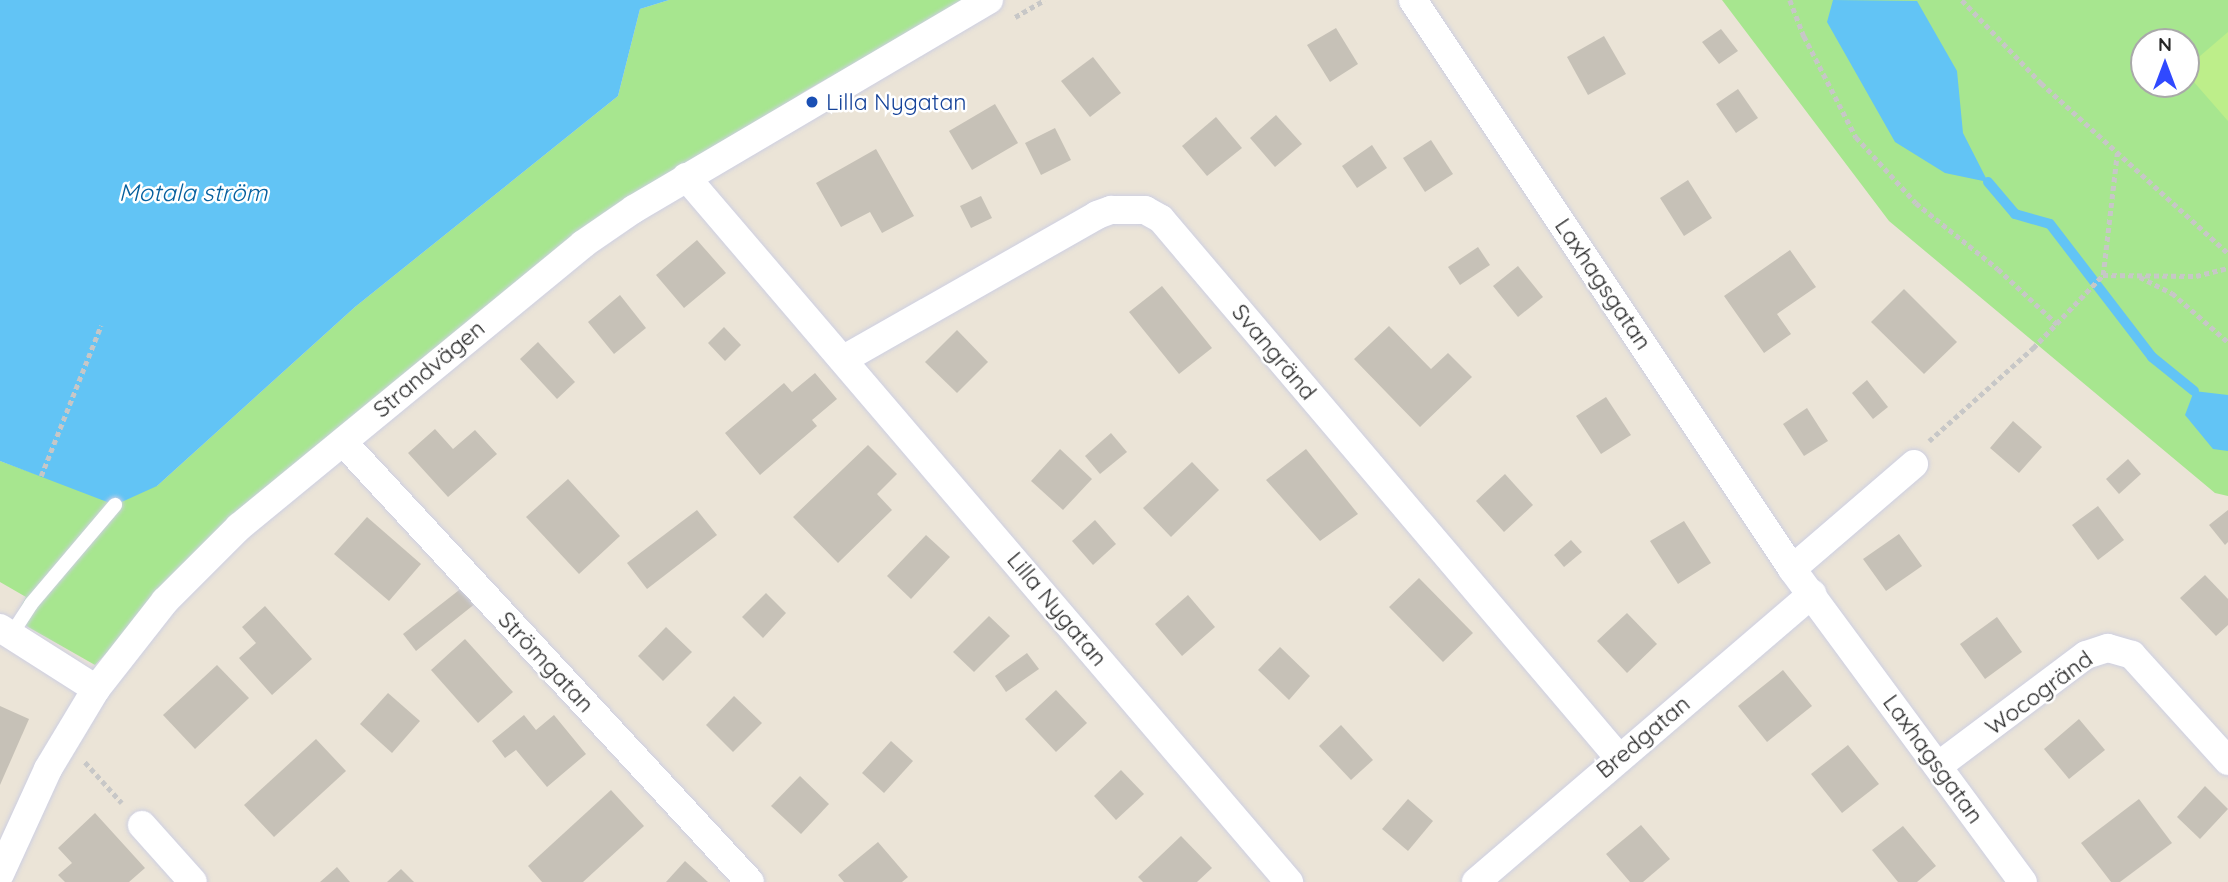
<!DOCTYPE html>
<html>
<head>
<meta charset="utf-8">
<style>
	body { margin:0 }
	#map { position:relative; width:2228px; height:882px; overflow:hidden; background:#ebe4d7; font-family:Quicksand,sans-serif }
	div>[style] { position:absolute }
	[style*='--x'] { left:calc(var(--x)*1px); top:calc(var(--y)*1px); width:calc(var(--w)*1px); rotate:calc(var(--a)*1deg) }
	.green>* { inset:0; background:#a7e68f }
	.pitch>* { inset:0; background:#bdee8a }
	.water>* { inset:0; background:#62c4f5 }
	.stream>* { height:10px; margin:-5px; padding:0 5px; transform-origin:5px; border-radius:5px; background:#62c4f5 }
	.building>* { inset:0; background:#c6c1b7 }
	.path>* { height:4.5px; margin-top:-2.25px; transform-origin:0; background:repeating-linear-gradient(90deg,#c7c7c7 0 5px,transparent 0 8.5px) }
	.roads { filter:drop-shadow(0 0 2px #cdcfe2) drop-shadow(0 0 2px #cdcfe2) }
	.service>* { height:14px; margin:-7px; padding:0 7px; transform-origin:7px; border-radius:7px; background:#fff }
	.minor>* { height:28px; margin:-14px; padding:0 14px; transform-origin:14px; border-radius:14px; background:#fff }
	.dots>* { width:19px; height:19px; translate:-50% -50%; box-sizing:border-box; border:4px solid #fff; border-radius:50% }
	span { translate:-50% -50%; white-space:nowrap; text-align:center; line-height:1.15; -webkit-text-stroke:5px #fff; paint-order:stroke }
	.transit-label { font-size:23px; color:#164399 }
	.left { translate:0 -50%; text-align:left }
	.street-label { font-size:23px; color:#272727 }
	.water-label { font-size:24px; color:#055f9d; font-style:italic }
	.north { position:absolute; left:2130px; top:28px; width:70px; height:70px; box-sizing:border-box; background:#fff; border:2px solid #a9a9a9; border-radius:50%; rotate:0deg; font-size:19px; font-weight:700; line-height:28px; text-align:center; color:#272727 }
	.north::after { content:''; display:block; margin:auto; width:24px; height:32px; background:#3049ff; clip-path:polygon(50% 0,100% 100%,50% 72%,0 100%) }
</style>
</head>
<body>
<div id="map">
	<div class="green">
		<div style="clip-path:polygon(669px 0,968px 0,807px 90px,517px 282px,181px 576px,95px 665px,14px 619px,26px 597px,0 582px,0 461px,41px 476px,157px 486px,355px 307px,618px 96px,640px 9px)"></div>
		<div style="clip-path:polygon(evenodd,1722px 0,2228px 0,2228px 496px,2215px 493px,1889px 221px,1722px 0,2144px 42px,2186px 42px,2186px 84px,2144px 84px,2144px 42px)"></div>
	</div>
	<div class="pitch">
		<div style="clip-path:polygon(2228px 32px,2228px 121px,2186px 73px,2186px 68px)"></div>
	</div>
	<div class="water">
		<div style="clip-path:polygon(0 0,669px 0,640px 9px,618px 96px,355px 307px,157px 486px,115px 505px,0 461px)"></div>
		<div style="clip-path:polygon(1833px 0,1917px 1px,1957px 71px,1963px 133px,1988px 182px,1945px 173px,1895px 142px,1827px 22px)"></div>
		<div style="clip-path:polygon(2194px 391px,2228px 395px,2228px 451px,2213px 449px,2185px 415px)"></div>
	</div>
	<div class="stream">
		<div style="--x:1988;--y:182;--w:42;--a:49.8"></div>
		<div style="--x:2015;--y:214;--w:36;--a:16"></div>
		<div style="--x:2050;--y:224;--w:168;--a:52.5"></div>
		<div style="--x:2152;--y:357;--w:54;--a:39"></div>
	</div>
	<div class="building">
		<div style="clip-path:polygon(1336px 28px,1358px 64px,1330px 82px,1307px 45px)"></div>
		<div style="clip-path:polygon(1721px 29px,1738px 51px,1719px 64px,1702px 42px)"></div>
		<div style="clip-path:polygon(1604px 36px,1626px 74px,1588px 95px,1567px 57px)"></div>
		<div style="clip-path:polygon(1093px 57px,1121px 93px,1090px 117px,1061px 81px)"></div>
		<div style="clip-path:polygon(1738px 89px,1758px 118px,1736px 133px,1716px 104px)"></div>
		<div style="clip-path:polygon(995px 104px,1018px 143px,972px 170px,949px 131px)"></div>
		<div style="clip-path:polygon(1276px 115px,1302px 144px,1275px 167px,1250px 138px)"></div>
		<div style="clip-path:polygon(1216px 117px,1242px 148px,1207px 176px,1182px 146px)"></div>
		<div style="clip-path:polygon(1055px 128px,1071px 160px,1041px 175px,1025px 143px)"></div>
		<div style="clip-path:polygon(1431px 140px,1453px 174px,1425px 192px,1403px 158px)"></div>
		<div style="clip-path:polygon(1372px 145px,1387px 168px,1357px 188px,1342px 166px)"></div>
		<div style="clip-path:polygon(876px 149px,914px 216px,882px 233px,870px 212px,841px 227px,816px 183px)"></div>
		<div style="clip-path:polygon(1688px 180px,1712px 218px,1684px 236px,1660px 198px)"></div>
		<div style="clip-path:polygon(981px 196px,992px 218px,971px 228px,960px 206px)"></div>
		<div style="clip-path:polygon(697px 240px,726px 273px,684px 308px,656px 275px)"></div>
		<div style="clip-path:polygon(1478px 247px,1490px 265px,1460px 285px,1448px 267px)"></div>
		<div style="clip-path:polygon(1790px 250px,1816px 287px,1777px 314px,1791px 334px,1764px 353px,1724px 296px)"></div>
		<div style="clip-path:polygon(1518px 266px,1543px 297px,1518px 317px,1493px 286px)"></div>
		<div style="clip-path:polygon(1162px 286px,1212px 348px,1179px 374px,1129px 312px)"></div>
		<div style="clip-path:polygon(1904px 289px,1957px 342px,1924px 374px,1871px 322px)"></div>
		<div style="clip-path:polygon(620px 295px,646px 328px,614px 354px,588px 322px)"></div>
		<div style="clip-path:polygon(1389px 326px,1431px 369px,1448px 353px,1472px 377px,1420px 427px,1354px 359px)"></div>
		<div style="clip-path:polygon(724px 327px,741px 345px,725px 361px,708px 343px)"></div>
		<div style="clip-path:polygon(957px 330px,988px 362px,957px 393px,925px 362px)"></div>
		<div style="clip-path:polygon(538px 342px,575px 382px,557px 399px,520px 359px)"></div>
		<div style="clip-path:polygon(815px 373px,837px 399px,812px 420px,817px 426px,760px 475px,725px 433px,784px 383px,792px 392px)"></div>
		<div style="clip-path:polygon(1867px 380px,1888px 407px,1873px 419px,1852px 393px)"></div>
		<div style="clip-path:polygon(1606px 397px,1631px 435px,1601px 454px,1576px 416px)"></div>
		<div style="clip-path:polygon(1807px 408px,1828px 441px,1804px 456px,1783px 424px)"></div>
		<div style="clip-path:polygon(2013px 421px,2042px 447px,2019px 473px,1990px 448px)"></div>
		<div style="clip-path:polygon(435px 429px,453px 449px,475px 430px,497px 454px,448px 497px,408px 453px)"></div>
		<div style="clip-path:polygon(1111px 433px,1127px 452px,1100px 474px,1085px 456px)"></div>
		<div style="clip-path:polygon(868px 445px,897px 474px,877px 494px,892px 510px,838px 563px,793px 517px)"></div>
		<div style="clip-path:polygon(1060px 449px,1092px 479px,1063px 510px,1031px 481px)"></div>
		<div style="clip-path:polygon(1306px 449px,1358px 514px,1320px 541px,1266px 480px)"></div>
		<div style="clip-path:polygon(2128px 459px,2141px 474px,2119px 494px,2106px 479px)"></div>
		<div style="clip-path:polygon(1192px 462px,1219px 490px,1171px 537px,1143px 508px)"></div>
		<div style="clip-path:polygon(1505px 474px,1533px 505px,1504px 532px,1476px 501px)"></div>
		<div style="clip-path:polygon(568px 479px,620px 536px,579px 574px,526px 517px)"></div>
		<div style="clip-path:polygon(2098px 506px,2124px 540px,2098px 560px,2072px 525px)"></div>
		<div style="clip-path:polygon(697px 510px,717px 535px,647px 589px,627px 563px)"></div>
		<div style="clip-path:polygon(2228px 510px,2228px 542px,2225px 545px,2209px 525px)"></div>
		<div style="clip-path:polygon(367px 517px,421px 564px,389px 601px,334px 554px)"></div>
		<div style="clip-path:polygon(1095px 520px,1116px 544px,1093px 565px,1072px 541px)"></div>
		<div style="clip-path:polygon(1684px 521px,1711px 563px,1678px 584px,1650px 541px)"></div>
		<div style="clip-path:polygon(1899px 534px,1922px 566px,1886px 591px,1863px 559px)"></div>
		<div style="clip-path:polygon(926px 535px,950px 557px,911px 599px,887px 576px)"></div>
		<div style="clip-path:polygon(1571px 540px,1582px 552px,1564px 567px,1554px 555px)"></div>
		<div style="clip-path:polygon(2205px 575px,2228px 599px,2228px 625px,2216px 636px,2180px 598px)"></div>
		<div style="clip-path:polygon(1419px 578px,1473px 633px,1443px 662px,1389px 607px)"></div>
		<div style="clip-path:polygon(463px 587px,476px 603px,416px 651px,403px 634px)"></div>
		<div style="clip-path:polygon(766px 593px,786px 613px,763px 638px,742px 617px)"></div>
		<div style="clip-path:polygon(1188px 595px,1215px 627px,1182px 656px,1155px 624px)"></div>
		<div style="clip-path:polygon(265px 606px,312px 659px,272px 695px,239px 658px,256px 643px,242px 627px)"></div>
		<div style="clip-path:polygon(1627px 613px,1657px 644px,1627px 673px,1597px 641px)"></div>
		<div style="clip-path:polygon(989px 616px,1010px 636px,974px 672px,953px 652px)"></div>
		<div style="clip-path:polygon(1997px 617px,2022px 652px,1985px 679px,1960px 644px)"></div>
		<div style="clip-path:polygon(666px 627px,692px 652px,663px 681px,638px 656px)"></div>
		<div style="clip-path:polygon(465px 639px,513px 692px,478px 723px,431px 670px)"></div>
		<div style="clip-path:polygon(1280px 647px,1310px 676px,1289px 700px,1258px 670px)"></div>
		<div style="clip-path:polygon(1027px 653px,1039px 669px,1006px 692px,995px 676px)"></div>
		<div style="clip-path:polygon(217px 665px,249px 698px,195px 749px,163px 715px)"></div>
		<div style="clip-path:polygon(1783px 670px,1812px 706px,1767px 742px,1738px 706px)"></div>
		<div style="clip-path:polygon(1056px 690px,1087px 723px,1056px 752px,1025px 719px)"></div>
		<div style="clip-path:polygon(388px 693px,420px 721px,392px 753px,360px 724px)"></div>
		<div style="clip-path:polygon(734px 696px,762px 723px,733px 752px,706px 725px)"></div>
		<div style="clip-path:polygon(0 706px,29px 719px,0 785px)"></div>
		<div style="clip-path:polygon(524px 715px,536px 730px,554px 715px,586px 754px,547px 787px,516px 750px,505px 758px,492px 741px)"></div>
		<div style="clip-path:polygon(2079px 719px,2105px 750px,2069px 779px,2044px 749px)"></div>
		<div style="clip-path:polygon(1341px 725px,1373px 760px,1351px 780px,1319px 746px)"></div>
		<div style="clip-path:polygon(316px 739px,346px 771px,274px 837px,244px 805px)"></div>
		<div style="clip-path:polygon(891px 741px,913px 761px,884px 793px,862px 773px)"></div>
		<div style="clip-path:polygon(1848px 745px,1879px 784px,1842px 813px,1811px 774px)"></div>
		<div style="clip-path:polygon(1121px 770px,1144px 794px,1116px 820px,1094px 796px)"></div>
		<div style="clip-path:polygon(800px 776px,829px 804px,801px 834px,771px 806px)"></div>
		<div style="clip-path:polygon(2205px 786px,2228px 809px,2200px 839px,2177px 817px)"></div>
		<div style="clip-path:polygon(611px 790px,644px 826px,583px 882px,542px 882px,528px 866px)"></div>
		<div style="clip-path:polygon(1408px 799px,1433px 821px,1408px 851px,1382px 829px)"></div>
		<div style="clip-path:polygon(2139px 799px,2172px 843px,2120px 882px,2111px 882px,2081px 843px)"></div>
		<div style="clip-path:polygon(95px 813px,145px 868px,129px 882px,65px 882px,58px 875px,72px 863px,58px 848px)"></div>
		<div style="clip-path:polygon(1641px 825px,1670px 859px,1643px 882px,1630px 882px,1606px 854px)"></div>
		<div style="clip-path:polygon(1903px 826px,1936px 866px,1917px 882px,1898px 882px,1872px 850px)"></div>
		<div style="clip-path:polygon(1181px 836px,1212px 868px,1197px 882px,1143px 882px,1138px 877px)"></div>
		<div style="clip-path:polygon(878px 842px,908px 877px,902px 882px,844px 882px,838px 875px)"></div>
		<div style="clip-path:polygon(685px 861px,708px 882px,666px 882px)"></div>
		<div style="clip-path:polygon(337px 867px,350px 882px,320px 882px)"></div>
		<div style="clip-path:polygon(401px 869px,414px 882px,387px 882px)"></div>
	</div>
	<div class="path">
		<div style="--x:1790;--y:0;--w:39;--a:69"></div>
		<div style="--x:1804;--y:36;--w:114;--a:62.8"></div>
		<div style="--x:1856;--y:137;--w:89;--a:47.7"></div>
		<div style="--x:1916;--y:203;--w:105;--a:38.8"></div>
		<div style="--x:1998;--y:269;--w:81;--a:43"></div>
		<div style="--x:1962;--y:0;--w:115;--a:46.4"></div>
		<div style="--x:2041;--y:83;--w:253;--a:42.3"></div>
		<div style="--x:1015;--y:17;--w:34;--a:-30"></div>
		<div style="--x:2103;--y:275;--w:93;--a:0.6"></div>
		<div style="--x:2196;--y:276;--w:33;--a:-14"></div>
		<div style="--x:2140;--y:277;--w:36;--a:27"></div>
		<div style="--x:2172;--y:293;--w:74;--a:41.2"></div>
		<div style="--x:1929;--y:441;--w:140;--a:-41.8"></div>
		<div style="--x:2033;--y:348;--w:101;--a:-46.2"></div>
		<div style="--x:2103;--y:275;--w:122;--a:-83.4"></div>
		<div style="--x:41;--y:476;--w:162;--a:-68.3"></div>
		<div style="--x:85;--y:762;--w:55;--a:47.9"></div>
	</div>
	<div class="roads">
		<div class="service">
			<div style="--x:11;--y:635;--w:37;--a:-57"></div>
			<div style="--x:31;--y:604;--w:130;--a:-49.7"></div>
		</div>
		<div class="minor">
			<div style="--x:1413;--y:0;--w:684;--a:56.33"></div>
			<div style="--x:1792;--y:569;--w:389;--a:53.6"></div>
			<div style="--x:686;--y:177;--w:928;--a:49.46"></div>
			<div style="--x:844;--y:359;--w:291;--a:-29.6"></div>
			<div style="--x:1097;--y:215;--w:15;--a:-20"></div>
			<div style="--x:1111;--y:210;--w:34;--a:0"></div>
			<div style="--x:1145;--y:210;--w:18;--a:29"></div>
			<div style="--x:1161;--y:219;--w:707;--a:49.64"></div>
			<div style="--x:343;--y:442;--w:599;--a:47.23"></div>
			<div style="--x:1792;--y:569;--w:161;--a:-40.7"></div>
			<div style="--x:0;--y:628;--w:114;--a:32.4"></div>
			<div style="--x:1938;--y:766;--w:185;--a:-36.9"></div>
			<div style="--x:2086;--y:655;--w:23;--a:-18"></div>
			<div style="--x:2108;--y:648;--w:25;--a:16"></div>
			<div style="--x:2132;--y:655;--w:143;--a:47.8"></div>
			<div style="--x:142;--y:825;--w:76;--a:48.2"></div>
			<div style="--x:0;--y:874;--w:115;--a:-65.4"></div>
			<div style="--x:48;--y:769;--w:93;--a:-59"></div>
			<div style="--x:96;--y:689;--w:112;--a:-51.9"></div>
			<div style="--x:165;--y:601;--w:105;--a:-45"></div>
			<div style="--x:239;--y:527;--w:445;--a:-39.4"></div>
			<div style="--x:583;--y:244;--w:62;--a:-34.5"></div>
			<div style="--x:634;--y:209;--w:412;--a:-30.5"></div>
			<div style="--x:1476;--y:882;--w:443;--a:-40.6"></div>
		</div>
	</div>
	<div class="dots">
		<div style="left:812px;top:102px;background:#1a4fb4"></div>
	</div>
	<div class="transit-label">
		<span class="left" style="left:826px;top:102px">Lilla Nygatan</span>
	</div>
	<div class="street-label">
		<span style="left:1603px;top:284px;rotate:56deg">Laxhagsgatan</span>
		<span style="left:1274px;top:352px;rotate:50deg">Svangränd</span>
		<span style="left:429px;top:369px;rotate:-40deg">Strandvägen</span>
		<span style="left:1057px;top:609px;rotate:50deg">Lilla Nygatan</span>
		<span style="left:546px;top:662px;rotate:47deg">Strömgatan</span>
		<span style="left:2039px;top:693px;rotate:-36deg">Wocogränd</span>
		<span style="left:1643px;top:737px;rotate:-40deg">Bredgatan</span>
		<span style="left:1933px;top:759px;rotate:54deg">Laxhagsgatan</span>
	</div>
	<div class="water-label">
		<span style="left:193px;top:193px">Motala ström</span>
	</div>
	<div class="north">N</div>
</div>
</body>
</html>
